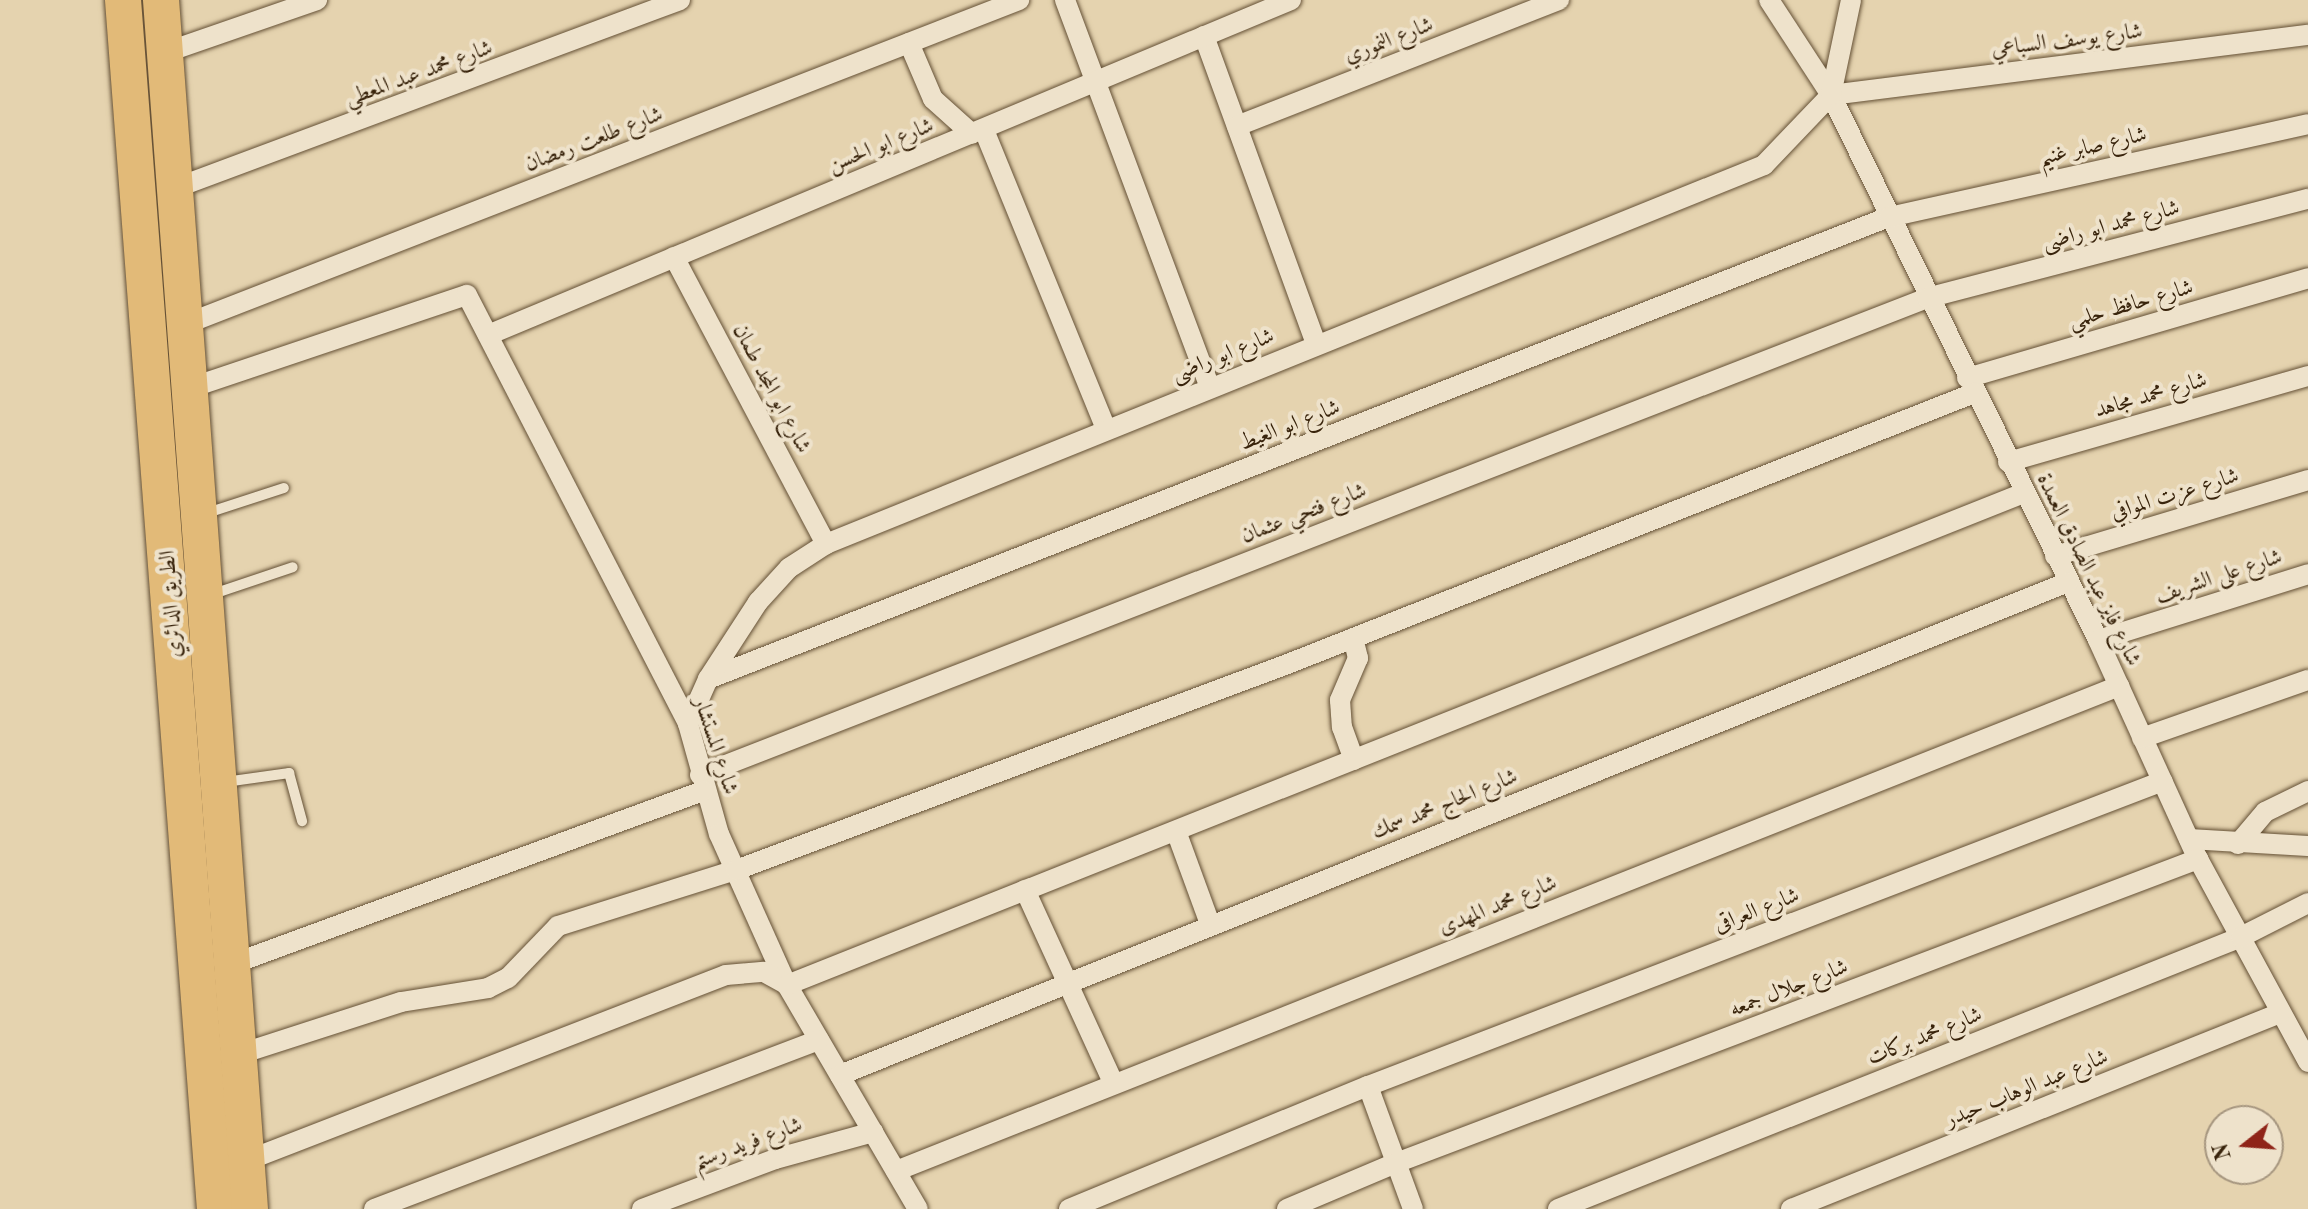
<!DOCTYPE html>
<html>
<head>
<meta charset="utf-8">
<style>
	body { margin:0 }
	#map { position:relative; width:2308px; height:1209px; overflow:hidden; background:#e5d3af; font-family:"Old Standard TT",Amiri,serif }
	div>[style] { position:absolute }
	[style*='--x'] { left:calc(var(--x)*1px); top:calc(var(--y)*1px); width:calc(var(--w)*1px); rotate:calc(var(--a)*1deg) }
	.roads { filter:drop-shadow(0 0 2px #645035) drop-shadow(0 0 2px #645035) }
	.lane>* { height:10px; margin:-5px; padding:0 5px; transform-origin:5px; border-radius:5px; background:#eee2cb }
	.street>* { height:20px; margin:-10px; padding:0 10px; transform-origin:10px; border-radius:10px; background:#eee2cb }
	.highway>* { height:36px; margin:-18px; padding:0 18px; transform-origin:18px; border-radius:18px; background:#e2ba78 }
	span { translate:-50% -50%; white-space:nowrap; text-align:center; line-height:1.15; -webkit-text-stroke:8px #eee2cb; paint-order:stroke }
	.street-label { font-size:22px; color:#39240c }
	.north { position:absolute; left:2204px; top:1105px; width:80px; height:80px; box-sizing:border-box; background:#eee2cb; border:2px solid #a6967f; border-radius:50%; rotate:253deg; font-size:22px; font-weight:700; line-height:32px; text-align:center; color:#39240c }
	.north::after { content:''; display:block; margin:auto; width:28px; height:36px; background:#8f2418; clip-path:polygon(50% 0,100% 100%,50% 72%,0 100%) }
</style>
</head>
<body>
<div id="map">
	<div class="roads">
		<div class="lane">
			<div style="--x:204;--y:514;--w:84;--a:-18"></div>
			<div style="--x:213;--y:594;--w:84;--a:-18.6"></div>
			<div style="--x:225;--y:782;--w:65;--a:-8"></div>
			<div style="--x:289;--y:773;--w:50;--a:74.8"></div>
		</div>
		<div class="street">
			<div style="--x:1065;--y:0;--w:413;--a:69.5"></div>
			<div style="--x:1769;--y:0;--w:113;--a:56.9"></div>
			<div style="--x:1831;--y:95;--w:607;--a:63.9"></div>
			<div style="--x:2098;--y:640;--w:241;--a:65.5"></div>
			<div style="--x:2198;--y:859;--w:231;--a:61.5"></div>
			<div style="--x:1204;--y:36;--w:327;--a:70"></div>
			<div style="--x:909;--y:43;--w:61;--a:66.8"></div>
			<div style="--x:933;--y:99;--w:52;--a:41.9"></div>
			<div style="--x:164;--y:53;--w:162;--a:-19.1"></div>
			<div style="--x:1831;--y:95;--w:481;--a:-7.2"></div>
			<div style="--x:1237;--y:126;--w:346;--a:-21.4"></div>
			<div style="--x:984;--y:130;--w:323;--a:67.8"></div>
			<div style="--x:173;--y:189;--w:541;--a:-20.44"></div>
			<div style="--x:674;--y:257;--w:325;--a:62.1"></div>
			<div style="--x:186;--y:324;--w:894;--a:-21.25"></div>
			<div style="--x:488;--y:335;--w:870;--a:-22.65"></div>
			<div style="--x:1967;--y:378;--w:355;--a:-16.3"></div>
			<div style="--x:190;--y:388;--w:292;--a:-18.6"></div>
			<div style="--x:467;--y:295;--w:483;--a:62.7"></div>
			<div style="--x:688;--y:724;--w:114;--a:74.3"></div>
			<div style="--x:719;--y:834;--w:166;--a:65.8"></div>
			<div style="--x:787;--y:985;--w:259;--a:59.7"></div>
			<div style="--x:2008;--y:462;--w:312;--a:-16"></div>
			<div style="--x:2055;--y:556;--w:264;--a:-16.7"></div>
			<div style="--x:1353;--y:638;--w:21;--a:76"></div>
			<div style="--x:1358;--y:658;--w:46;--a:113.2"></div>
			<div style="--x:1340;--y:700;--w:27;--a:86"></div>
			<div style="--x:1342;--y:727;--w:35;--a:70"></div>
			<div style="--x:2098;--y:640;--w:220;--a:-17.4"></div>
			<div style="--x:708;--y:679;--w:1268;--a:-21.37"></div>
			<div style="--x:1889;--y:217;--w:429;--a:-12.5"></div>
			<div style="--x:688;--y:724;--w:49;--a:-66"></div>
			<div style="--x:708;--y:679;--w:92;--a:-57"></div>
			<div style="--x:758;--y:602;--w:46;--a:-47.6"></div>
			<div style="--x:789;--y:568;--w:44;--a:-33"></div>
			<div style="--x:826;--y:544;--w:1012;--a:-22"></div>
			<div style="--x:1764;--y:165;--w:97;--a:-46.3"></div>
			<div style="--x:1831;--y:95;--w:97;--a:-78.1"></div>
			<div style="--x:2142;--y:738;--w:176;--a:-19.3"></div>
			<div style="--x:700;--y:775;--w:1316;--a:-21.24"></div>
			<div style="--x:1927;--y:298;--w:394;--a:-14.6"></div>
			<div style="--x:1176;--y:831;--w:99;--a:69.9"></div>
			<div style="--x:2189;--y:839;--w:119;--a:3.4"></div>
			<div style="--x:2238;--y:844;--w:42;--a:-49.8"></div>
			<div style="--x:2265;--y:812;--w:48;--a:-26"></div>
			<div style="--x:1025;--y:890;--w:213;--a:65.4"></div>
			<div style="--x:230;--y:965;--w:504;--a:-20.2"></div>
			<div style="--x:237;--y:1055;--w:172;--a:-17.9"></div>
			<div style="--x:401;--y:1002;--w:88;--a:-9.1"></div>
			<div style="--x:488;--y:988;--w:22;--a:-27"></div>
			<div style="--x:508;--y:978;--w:72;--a:-46.1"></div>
			<div style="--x:558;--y:926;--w:187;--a:-17.5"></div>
			<div style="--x:736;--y:870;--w:586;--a:-20.48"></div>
			<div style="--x:1285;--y:665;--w:741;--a:-21.54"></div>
			<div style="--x:840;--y:1075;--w:1323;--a:-21.87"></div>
			<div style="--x:1368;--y:1086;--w:131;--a:69.9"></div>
			<div style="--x:246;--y:1161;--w:515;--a:-21.18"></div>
			<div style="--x:726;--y:975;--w:38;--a:-5"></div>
			<div style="--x:764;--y:972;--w:26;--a:29"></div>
			<div style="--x:787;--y:985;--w:1331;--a:-21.69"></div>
			<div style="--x:896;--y:1171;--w:1316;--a:-21.63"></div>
			<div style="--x:374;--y:1209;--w:476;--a:-20.8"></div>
			<div style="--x:642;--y:1209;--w:142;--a:-20.6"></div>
			<div style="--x:775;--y:1159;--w:102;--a:-15.4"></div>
			<div style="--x:1069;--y:1209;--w:323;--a:-22.4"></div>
			<div style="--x:1368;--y:1086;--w:851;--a:-20.99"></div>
			<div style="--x:1287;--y:1209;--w:118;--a:-22.9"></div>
			<div style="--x:1396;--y:1163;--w:858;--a:-20.76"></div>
			<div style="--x:1558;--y:1209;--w:735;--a:-21.71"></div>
			<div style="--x:2241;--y:937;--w:75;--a:-26.9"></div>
			<div style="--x:1791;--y:1209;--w:527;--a:-21.84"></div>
		</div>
		<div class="highway">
			<div style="--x:123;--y:0;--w:1212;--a:85.65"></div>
			<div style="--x:161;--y:0;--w:1212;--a:85.79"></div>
		</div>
	</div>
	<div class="street-label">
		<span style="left:1389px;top:41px;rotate:-21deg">شارع النموري</span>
		<span style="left:2067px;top:41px;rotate:-7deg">شارع يوسف السباعي</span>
		<span style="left:419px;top:74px;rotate:-20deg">شارع محمد عبد المعطي</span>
		<span style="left:594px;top:140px;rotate:-21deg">شارع طلعت رمضان</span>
		<span style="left:881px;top:146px;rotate:-22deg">شارع ابو الحسن</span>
		<span style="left:2093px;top:147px;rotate:-13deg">شارع صابر غنيم</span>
		<span style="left:2111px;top:226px;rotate:-15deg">شارع محمد ابو راضى</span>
		<span style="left:2131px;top:305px;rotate:-16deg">شارع حافظ حلمي</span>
		<span style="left:1223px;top:356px;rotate:-22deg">شارع ابو راضى</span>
		<span style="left:771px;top:389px;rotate:62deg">شارع ابو المجد طمان</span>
		<span style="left:2151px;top:396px;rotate:-16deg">شارع محمد مجاهد</span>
		<span style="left:1290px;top:426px;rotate:-21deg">شارع ابو الغيط</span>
		<span style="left:2175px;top:495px;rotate:-17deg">شارع عزت الموافي</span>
		<span style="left:1304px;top:514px;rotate:-21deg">شارع فتحي عثمان</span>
		<span style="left:2088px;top:570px;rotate:64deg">شارع فايز عبد الصادق العمدة</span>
		<span style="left:2219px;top:577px;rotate:-18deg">شارع على الشريف</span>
		<span style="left:172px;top:604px;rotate:-94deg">الطريق الدائري</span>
		<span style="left:715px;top:746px;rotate:72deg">شارع المستشار</span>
		<span style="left:1445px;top:805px;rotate:-22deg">شارع الحاج محمد سمك</span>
		<span style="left:1498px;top:906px;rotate:-22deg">شارع محمد المهدى</span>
		<span style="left:1757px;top:911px;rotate:-21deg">شارع العراقى</span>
		<span style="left:1789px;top:989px;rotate:-21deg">شارع جلال جمعه</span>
		<span style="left:1925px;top:1037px;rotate:-22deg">شارع محمد بركات</span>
		<span style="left:2027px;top:1089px;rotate:-22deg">شارع عبد الوهاب حيدر</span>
		<span style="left:748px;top:1144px;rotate:-20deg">شارع فريد رستم</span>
	</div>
	<div class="north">N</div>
</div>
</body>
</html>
